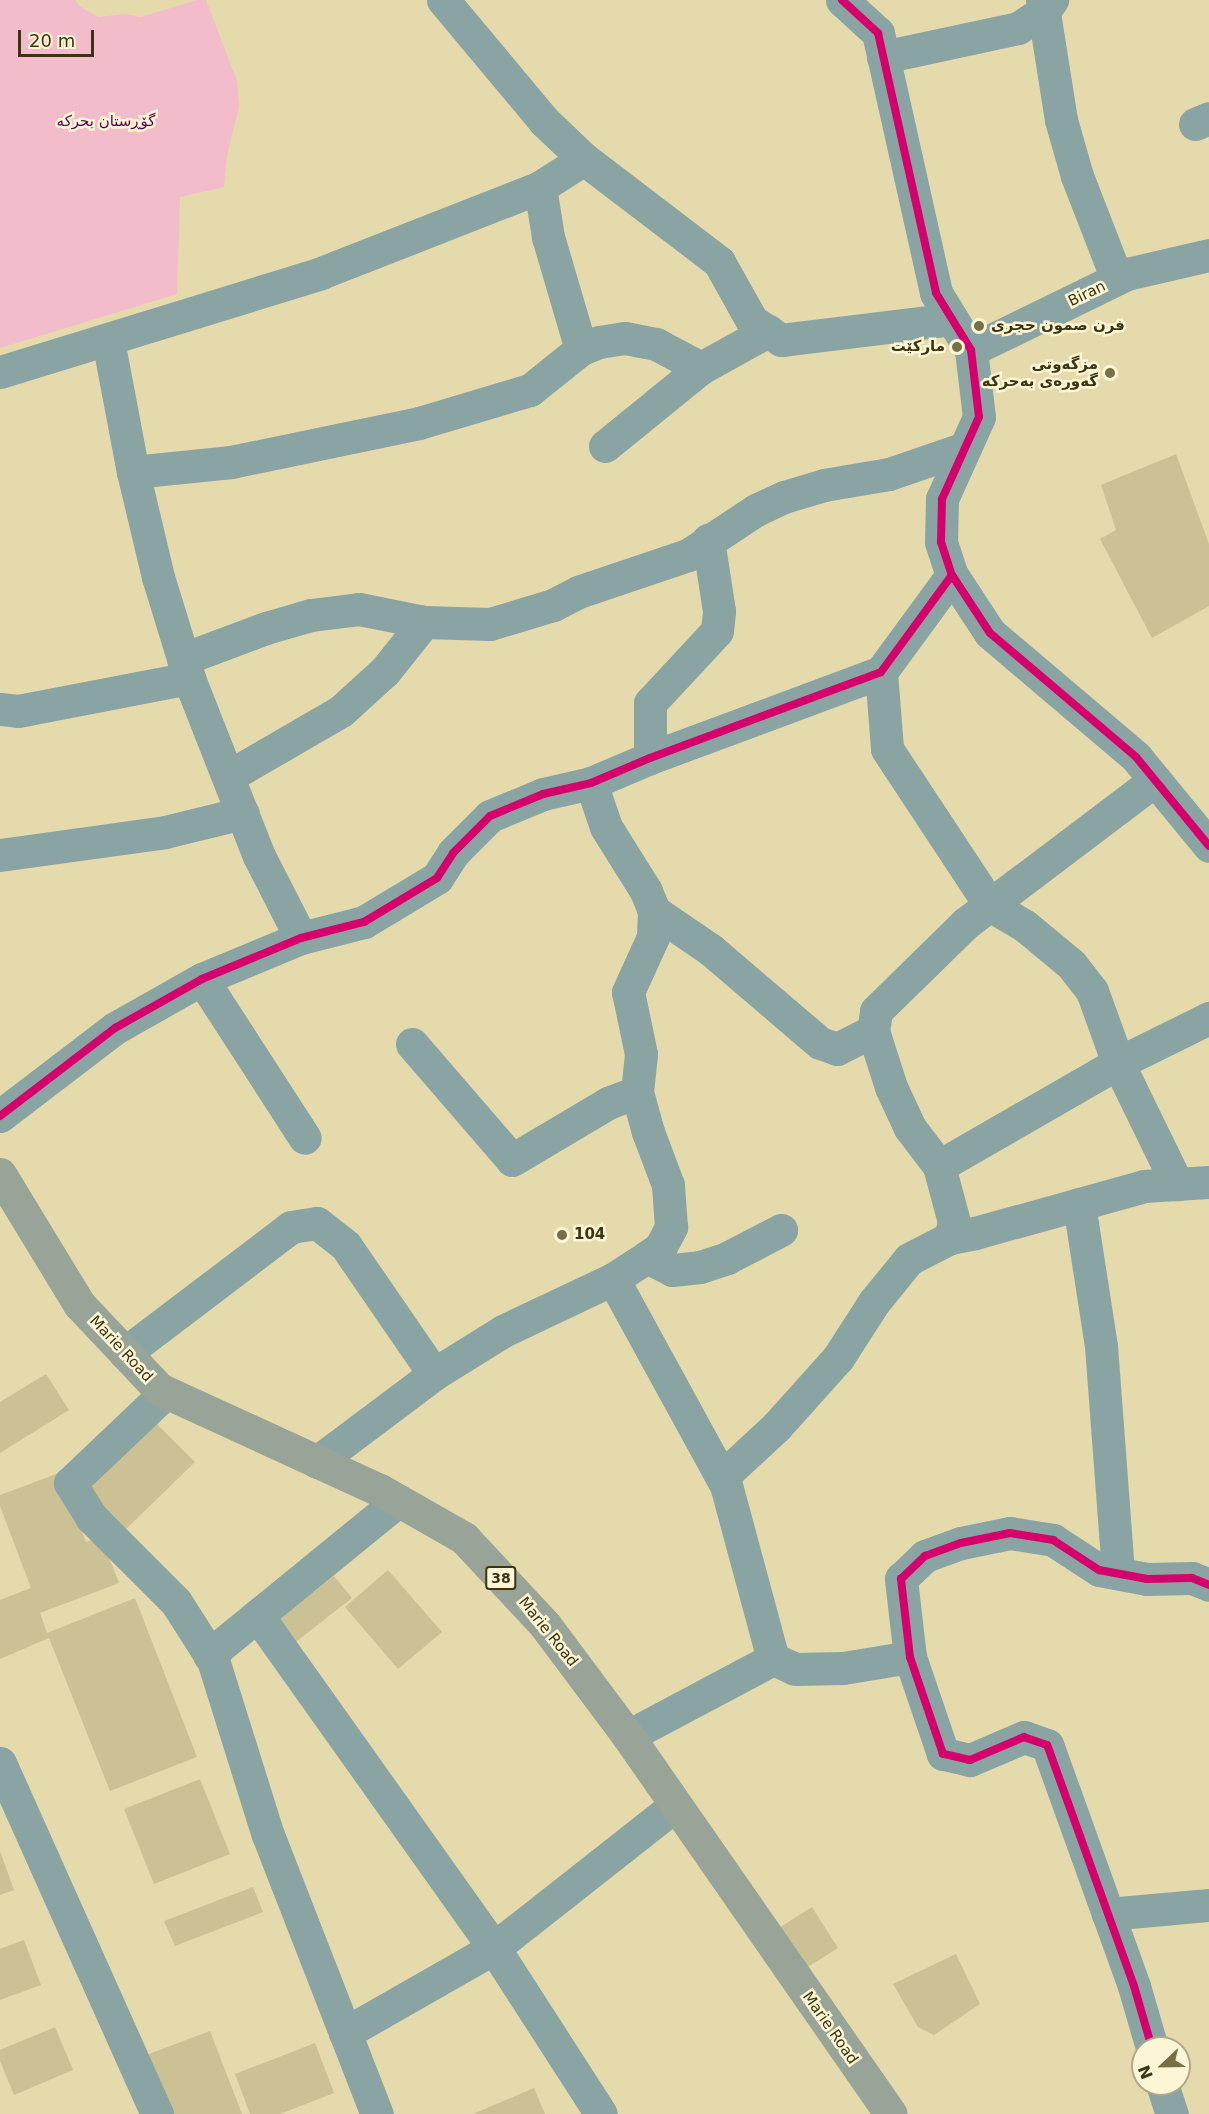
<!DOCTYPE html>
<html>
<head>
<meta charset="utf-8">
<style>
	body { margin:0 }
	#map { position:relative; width:1209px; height:2114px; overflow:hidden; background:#e4daac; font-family:"DejaVu Sans",Vazirmatn,sans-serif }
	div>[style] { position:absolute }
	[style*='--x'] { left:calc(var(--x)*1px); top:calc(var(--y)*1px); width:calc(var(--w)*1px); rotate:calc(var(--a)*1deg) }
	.green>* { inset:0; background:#f2bccb }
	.building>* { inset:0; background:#cbc194 }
	.minor>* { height:33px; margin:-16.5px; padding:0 16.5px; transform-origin:16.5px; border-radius:16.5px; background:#8aa4a4 }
	.major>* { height:33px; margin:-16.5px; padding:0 16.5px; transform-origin:16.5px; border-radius:16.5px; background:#98a497 }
	.cycleway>* { height:8px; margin:-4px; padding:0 4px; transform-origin:4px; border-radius:4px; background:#d6006c }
	.dots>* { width:16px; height:16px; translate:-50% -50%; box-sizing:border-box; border:3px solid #fdf6d6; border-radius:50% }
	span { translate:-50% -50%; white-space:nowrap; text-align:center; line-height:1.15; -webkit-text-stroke:5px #fdf6d6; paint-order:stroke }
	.shield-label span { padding:2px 4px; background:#fdf6d6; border:2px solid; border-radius:4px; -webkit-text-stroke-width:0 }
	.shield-label { font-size:14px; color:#3d3511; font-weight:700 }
	.park-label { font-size:15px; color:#59004a }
	.street-label { font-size:15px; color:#3d3511 }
	.poi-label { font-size:15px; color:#3d3511; font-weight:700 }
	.left { translate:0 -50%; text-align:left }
	.right { translate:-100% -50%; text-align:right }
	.north { position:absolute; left:1131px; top:2036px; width:60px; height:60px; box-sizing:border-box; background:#fdf6d6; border:2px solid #b0a987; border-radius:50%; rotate:248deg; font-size:16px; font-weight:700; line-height:24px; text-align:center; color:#3d3511 }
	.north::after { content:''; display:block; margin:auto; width:21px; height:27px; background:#776f47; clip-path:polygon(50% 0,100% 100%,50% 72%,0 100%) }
	.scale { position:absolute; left:18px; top:30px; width:76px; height:27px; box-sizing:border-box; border:3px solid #3d3511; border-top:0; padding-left:8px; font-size:18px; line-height:21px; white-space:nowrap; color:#3d3511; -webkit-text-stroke:4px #fdf6d6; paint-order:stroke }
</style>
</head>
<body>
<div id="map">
	<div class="green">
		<div style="clip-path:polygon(0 0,76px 0,79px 6px,98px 17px,125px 14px,141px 17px,197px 0,206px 0,237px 81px,239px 107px,227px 155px,224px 187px,180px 197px,177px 294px,0 348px)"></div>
	</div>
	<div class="building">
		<div style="clip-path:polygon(1176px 454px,1209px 544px,1209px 606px,1152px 638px,1100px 539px,1116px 530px,1101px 485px)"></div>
		<div style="clip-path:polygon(46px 1374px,69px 1410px,0 1453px,0 1402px)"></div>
		<div style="clip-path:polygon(151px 1418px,195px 1462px,122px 1533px,79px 1490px)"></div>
		<div style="clip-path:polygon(59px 1473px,86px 1542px,101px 1536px,119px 1583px,40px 1613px,47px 1633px,135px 1598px,197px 1757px,110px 1791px,49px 1638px,0 1659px,0 1600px,31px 1588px,0 1506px,0 1495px)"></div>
		<div style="clip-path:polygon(388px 1570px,442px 1632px,398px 1669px,345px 1607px)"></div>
		<div style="clip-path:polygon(334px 1576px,352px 1598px,293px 1644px,275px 1622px)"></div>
		<div style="clip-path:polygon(200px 1779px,230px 1854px,154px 1884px,124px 1809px)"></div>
		<div style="clip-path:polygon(0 1851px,14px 1890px,0 1895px)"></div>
		<div style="clip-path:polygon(253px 1887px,263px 1912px,175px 1946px,164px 1921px)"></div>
		<div style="clip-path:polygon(812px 1907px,838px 1948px,800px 1972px,774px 1931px)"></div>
		<div style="clip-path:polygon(24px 1940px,41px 1985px,0 2000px,0 1949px)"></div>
		<div style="clip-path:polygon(956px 1954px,980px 2004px,934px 2035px,918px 2027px,893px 1984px)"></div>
		<div style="clip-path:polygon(55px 2027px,73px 2070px,14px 2095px,0 2061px,0 2050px)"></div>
		<div style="clip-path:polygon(210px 2031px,242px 2114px,163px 2114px,141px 2057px)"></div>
		<div style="clip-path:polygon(315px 2043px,334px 2093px,280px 2114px,250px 2114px,235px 2074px)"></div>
		<div style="clip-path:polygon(534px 2088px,545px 2114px,473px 2114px)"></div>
	</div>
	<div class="minor">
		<div style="--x:443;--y:0;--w:158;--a:50.1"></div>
		<div style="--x:544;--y:121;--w:55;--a:43.5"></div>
		<div style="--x:584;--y:159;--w:170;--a:37.3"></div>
		<div style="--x:719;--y:262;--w:68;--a:60.8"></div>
		<div style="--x:752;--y:321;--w:35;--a:33"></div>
		<div style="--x:781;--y:340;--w:172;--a:-7"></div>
		<div style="--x:842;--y:0;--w:49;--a:42.5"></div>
		<div style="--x:878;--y:33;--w:266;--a:77.4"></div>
		<div style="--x:936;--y:293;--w:67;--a:58.4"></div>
		<div style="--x:971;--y:350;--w:67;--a:83.2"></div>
		<div style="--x:979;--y:417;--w:90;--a:114.3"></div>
		<div style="--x:942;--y:499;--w:43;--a:91.3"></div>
		<div style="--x:941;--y:542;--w:35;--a:72"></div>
		<div style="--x:952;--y:575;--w:69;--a:56.8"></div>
		<div style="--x:990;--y:633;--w:192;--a:40.3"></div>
		<div style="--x:1136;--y:757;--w:115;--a:50.6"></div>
		<div style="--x:1042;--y:0;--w:121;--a:81"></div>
		<div style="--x:1061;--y:120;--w:58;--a:74.1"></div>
		<div style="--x:1077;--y:176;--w:110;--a:68.8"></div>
		<div style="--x:883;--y:57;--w:138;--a:-12.1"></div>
		<div style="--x:1018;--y:28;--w:31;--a:-33"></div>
		<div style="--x:1044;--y:11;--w:14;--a:-54"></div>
		<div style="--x:1195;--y:124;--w:15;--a:-23"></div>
		<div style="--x:540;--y:187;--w:51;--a:80.9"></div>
		<div style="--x:548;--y:237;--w:117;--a:73.6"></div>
		<div style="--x:108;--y:340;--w:134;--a:79.3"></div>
		<div style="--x:133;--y:472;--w:108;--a:76.6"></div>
		<div style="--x:158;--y:577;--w:109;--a:72.9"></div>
		<div style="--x:190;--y:681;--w:188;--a:68.5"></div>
		<div style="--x:259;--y:856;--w:92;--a:62.9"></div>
		<div style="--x:971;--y:350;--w:174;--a:-26"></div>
		<div style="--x:1127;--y:274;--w:84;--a:-13"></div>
		<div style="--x:0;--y:372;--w:336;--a:-17.1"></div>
		<div style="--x:321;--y:273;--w:235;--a:-21.4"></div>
		<div style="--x:540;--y:187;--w:52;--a:-32.5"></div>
		<div style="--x:605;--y:446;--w:124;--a:-39.1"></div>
		<div style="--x:701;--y:368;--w:77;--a:-28.9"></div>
		<div style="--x:133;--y:472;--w:99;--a:-5.8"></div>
		<div style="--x:231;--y:462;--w:192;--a:-11.7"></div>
		<div style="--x:419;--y:423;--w:116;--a:-16.6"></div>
		<div style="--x:530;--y:390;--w:65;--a:-38.8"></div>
		<div style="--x:581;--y:349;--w:19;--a:-21"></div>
		<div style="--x:599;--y:342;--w:26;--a:-9"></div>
		<div style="--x:625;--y:338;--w:32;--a:11"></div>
		<div style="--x:656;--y:344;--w:51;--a:28.1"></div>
		<div style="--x:183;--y:659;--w:89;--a:-20.5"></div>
		<div style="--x:266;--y:628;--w:47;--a:-16.1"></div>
		<div style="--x:311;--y:615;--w:48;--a:-7.1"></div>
		<div style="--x:359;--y:609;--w:66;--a:11.3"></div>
		<div style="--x:881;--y:672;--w:77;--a:85.5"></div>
		<div style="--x:887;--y:749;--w:187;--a:56.6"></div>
		<div style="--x:990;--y:905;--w:41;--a:31"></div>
		<div style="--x:1025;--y:926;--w:60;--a:39.6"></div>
		<div style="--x:1071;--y:964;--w:34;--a:52"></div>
		<div style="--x:1092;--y:991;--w:77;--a:70.1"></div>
		<div style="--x:1118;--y:1063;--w:135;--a:64"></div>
		<div style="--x:0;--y:709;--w:18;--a:6"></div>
		<div style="--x:18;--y:711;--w:174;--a:-10.9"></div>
		<div style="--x:650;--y:758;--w:55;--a:-90"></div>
		<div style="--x:650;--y:703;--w:98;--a:-47.1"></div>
		<div style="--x:717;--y:631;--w:20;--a:-84"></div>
		<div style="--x:719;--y:611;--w:72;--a:-98.8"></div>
		<div style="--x:229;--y:776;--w:129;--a:-30.1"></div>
		<div style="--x:341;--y:711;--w:59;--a:-42.3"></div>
		<div style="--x:385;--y:671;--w:63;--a:-51.5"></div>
		<div style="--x:424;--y:622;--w:66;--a:1.7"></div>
		<div style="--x:490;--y:624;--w:66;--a:-16.8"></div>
		<div style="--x:553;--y:605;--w:28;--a:-27"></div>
		<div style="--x:578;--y:592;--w:116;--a:-18.6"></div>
		<div style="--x:688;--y:555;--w:82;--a:-33.5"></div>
		<div style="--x:756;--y:510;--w:31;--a:-25"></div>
		<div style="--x:784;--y:497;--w:42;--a:-16.7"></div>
		<div style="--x:824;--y:485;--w:66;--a:-9.6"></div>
		<div style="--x:889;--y:474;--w:80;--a:-18.9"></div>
		<div style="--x:0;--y:855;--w:167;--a:-7.9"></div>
		<div style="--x:165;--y:832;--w:80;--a:-13.7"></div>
		<div style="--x:654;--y:911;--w:69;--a:34.4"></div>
		<div style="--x:711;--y:950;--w:143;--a:40.5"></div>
		<div style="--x:820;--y:1043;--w:18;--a:19"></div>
		<div style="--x:837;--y:1049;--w:40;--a:-26.6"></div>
		<div style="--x:202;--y:979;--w:189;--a:57.1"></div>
		<div style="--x:412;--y:1044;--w:153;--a:49.2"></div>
		<div style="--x:512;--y:1160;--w:112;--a:-30.7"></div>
		<div style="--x:608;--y:1103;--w:31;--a:-21"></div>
		<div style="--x:0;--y:1116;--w:145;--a:-37.4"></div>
		<div style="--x:115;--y:1028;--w:100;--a:-29.4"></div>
		<div style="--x:202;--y:979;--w:107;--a:-22.5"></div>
		<div style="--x:301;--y:938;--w:65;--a:-14.3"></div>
		<div style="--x:364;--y:922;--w:85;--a:-31.1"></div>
		<div style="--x:437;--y:878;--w:30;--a:-57"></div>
		<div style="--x:453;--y:853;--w:52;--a:-45"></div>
		<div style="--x:490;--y:816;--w:57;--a:-22.5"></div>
		<div style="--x:543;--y:794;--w:49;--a:-12.9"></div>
		<div style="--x:591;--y:783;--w:64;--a:-23"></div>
		<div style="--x:650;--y:758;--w:246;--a:-20.4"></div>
		<div style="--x:881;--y:672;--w:120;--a:-53.8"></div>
		<div style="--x:939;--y:1166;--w:207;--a:-29.9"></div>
		<div style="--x:1118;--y:1063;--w:102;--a:-26.3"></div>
		<div style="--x:1079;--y:1204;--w:144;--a:81.2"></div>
		<div style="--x:1101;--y:1346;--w:228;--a:85.7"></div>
		<div style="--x:950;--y:1238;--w:25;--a:-11"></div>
		<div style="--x:975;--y:1233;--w:175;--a:-15.5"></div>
		<div style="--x:1144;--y:1186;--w:65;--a:-3.5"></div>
		<div style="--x:647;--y:1257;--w:28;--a:27"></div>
		<div style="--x:672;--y:1270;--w:28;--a:-6"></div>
		<div style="--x:700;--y:1267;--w:28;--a:-18"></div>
		<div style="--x:727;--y:1258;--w:61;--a:-27.4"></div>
		<div style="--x:613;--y:1279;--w:235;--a:61.3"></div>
		<div style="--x:726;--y:1485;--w:180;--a:74.9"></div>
		<div style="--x:125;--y:1353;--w:208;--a:-37.2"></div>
		<div style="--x:291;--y:1227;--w:26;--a:-9"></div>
		<div style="--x:317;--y:1223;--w:37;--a:38"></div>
		<div style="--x:346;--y:1246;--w:155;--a:55.5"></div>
		<div style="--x:165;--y:1393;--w:131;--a:136.5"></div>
		<div style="--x:70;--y:1483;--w:40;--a:58"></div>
		<div style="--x:91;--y:1517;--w:120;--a:45"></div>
		<div style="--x:176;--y:1602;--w:69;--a:57.5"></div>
		<div style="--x:213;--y:1660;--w:183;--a:72.6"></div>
		<div style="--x:268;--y:1835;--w:300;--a:68.7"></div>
		<div style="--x:317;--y:1462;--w:146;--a:-36.9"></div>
		<div style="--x:434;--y:1374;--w:81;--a:-31.9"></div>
		<div style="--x:503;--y:1331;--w:122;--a:-25.3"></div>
		<div style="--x:613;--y:1279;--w:40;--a:-32.9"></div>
		<div style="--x:647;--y:1257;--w:16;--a:-35"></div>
		<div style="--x:660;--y:1248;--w:24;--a:-62"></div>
		<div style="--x:671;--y:1227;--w:42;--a:-94.1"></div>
		<div style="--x:668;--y:1185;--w:57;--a:-110.7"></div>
		<div style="--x:648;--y:1132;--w:41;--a:-105.4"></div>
		<div style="--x:637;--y:1092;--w:38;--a:-84"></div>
		<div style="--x:641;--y:1054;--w:63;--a:-101.8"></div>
		<div style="--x:628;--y:992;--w:60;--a:-65.6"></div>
		<div style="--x:653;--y:937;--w:26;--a:-88"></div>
		<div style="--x:654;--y:911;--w:22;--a:-112"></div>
		<div style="--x:646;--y:891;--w:75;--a:-122"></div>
		<div style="--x:606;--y:827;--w:46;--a:-108.8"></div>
		<div style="--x:722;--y:1477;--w:74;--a:-42.8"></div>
		<div style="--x:776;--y:1427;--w:93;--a:-48.1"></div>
		<div style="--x:838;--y:1358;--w:67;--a:-57.3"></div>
		<div style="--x:874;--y:1302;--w:55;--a:-50.9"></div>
		<div style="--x:909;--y:1259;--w:46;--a:-27.1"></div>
		<div style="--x:950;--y:1238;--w:16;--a:-76"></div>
		<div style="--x:954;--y:1222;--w:58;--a:-105"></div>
		<div style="--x:939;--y:1166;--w:48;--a:-127.3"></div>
		<div style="--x:910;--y:1128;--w:45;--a:-114.9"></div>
		<div style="--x:891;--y:1087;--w:59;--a:-107.8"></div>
		<div style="--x:873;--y:1031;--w:20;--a:-81"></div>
		<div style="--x:876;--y:1011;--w:126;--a:-44.4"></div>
		<div style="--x:966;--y:923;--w:237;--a:-37.1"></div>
		<div style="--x:258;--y:1616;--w:407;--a:54.6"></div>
		<div style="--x:494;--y:1948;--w:197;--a:57.2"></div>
		<div style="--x:209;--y:1655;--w:244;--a:-39.2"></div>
		<div style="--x:628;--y:1736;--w:164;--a:-28"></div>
		<div style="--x:773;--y:1659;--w:24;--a:24"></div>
		<div style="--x:795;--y:1669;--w:48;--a:-1.2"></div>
		<div style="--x:843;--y:1668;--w:68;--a:-9.3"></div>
		<div style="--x:0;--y:1763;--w:385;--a:65.9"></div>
		<div style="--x:1108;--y:1914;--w:101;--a:-5.1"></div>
		<div style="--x:345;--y:2033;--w:172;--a:-29.7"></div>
		<div style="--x:494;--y:1948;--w:231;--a:-38.2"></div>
		<div style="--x:1152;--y:2048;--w:65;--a:-106.2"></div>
		<div style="--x:1134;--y:1986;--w:256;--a:-109.8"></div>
		<div style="--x:1047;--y:1745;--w:24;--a:-161"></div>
		<div style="--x:1024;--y:1737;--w:59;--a:156.9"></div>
		<div style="--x:970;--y:1760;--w:28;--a:-167"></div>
		<div style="--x:943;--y:1754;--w:102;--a:-108.8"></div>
		<div style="--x:910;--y:1657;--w:79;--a:-96.6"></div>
		<div style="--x:901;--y:1579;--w:33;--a:-44"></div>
		<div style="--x:925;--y:1556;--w:38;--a:-20"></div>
		<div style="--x:961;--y:1543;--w:50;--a:-11.5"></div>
		<div style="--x:1010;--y:1533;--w:44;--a:9.2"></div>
		<div style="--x:1053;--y:1540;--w:55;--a:33.1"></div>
		<div style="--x:1099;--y:1570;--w:49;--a:10.6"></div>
		<div style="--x:1147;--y:1579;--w:45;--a:-1.3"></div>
		<div style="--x:1192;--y:1578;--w:18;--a:22"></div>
		<div style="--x:1162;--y:2084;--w:32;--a:72"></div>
	</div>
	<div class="major">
		<div style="--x:0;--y:1174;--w:152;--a:58.7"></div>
		<div style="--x:79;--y:1304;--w:117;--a:46.7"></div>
		<div style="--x:159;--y:1389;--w:243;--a:24.6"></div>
		<div style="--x:380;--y:1490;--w:97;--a:29.7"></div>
		<div style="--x:464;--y:1538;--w:119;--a:47"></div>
		<div style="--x:545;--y:1625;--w:139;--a:53.2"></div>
		<div style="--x:628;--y:1736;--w:460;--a:55.2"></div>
	</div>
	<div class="cycleway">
		<div style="--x:842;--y:0;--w:49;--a:42.5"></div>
		<div style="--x:878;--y:33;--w:266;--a:77.4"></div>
		<div style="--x:936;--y:293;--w:67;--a:58.4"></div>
		<div style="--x:971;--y:350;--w:67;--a:83.2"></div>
		<div style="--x:979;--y:417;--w:90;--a:114.3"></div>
		<div style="--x:942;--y:499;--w:43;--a:91.3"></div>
		<div style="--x:941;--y:542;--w:35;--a:72"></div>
		<div style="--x:952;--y:575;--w:69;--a:56.8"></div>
		<div style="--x:990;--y:633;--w:192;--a:40.3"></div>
		<div style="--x:1136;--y:757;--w:115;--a:50.6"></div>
		<div style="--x:0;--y:1116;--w:145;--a:-37.4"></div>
		<div style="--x:115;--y:1028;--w:100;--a:-29.4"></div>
		<div style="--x:202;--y:979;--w:107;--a:-22.5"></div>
		<div style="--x:301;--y:938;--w:65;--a:-14.3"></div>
		<div style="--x:364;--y:922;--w:85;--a:-31.1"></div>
		<div style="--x:437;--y:878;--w:30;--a:-57"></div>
		<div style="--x:453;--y:853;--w:52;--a:-45"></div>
		<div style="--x:490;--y:816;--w:57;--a:-22.5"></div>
		<div style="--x:543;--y:794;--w:49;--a:-12.9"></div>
		<div style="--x:591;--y:783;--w:64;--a:-23"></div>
		<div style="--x:650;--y:758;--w:246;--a:-20.4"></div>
		<div style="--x:881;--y:672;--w:120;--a:-53.8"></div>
		<div style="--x:1152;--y:2048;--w:65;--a:-106.2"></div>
		<div style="--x:1134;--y:1986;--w:256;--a:-109.8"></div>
		<div style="--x:1047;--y:1745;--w:24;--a:-161"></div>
		<div style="--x:1024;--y:1737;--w:59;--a:156.9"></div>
		<div style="--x:970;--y:1760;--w:28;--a:-167"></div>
		<div style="--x:943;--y:1754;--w:102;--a:-108.8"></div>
		<div style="--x:910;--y:1657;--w:79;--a:-96.6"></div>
		<div style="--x:901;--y:1579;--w:33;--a:-44"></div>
		<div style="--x:925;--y:1556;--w:38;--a:-20"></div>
		<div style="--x:961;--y:1543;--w:50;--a:-11.5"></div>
		<div style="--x:1010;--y:1533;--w:44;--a:9.2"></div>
		<div style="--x:1053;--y:1540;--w:55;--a:33.1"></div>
		<div style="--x:1099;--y:1570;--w:49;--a:10.6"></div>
		<div style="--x:1147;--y:1579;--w:45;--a:-1.3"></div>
		<div style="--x:1192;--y:1578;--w:18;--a:22"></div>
	</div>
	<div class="dots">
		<div style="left:979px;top:326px;background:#776f47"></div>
		<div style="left:957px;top:347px;background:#776f47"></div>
		<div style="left:1110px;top:373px;background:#776f47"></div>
		<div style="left:562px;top:1235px;background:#776f47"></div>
	</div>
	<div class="shield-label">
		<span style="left:501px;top:1578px">38</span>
	</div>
	<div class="park-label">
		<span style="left:106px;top:122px">گۆڕستان بحركه‌</span>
	</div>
	<div class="street-label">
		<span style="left:1087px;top:294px;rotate:-26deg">Biran</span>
		<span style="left:121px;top:1349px;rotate:47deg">Marie Road</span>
		<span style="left:548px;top:1632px;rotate:51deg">Marie Road</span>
		<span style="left:830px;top:2028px;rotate:55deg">Marie Road</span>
	</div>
	<div class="poi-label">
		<span class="left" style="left:991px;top:326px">فرن صمون حجری</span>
		<span class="right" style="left:945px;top:347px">مارکێت</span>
		<span class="right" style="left:1098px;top:373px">مزگەوتی<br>گەورەی بەحرکە</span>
		<span class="left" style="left:574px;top:1235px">104</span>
	</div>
	<div class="north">N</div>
	<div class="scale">20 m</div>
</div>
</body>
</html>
